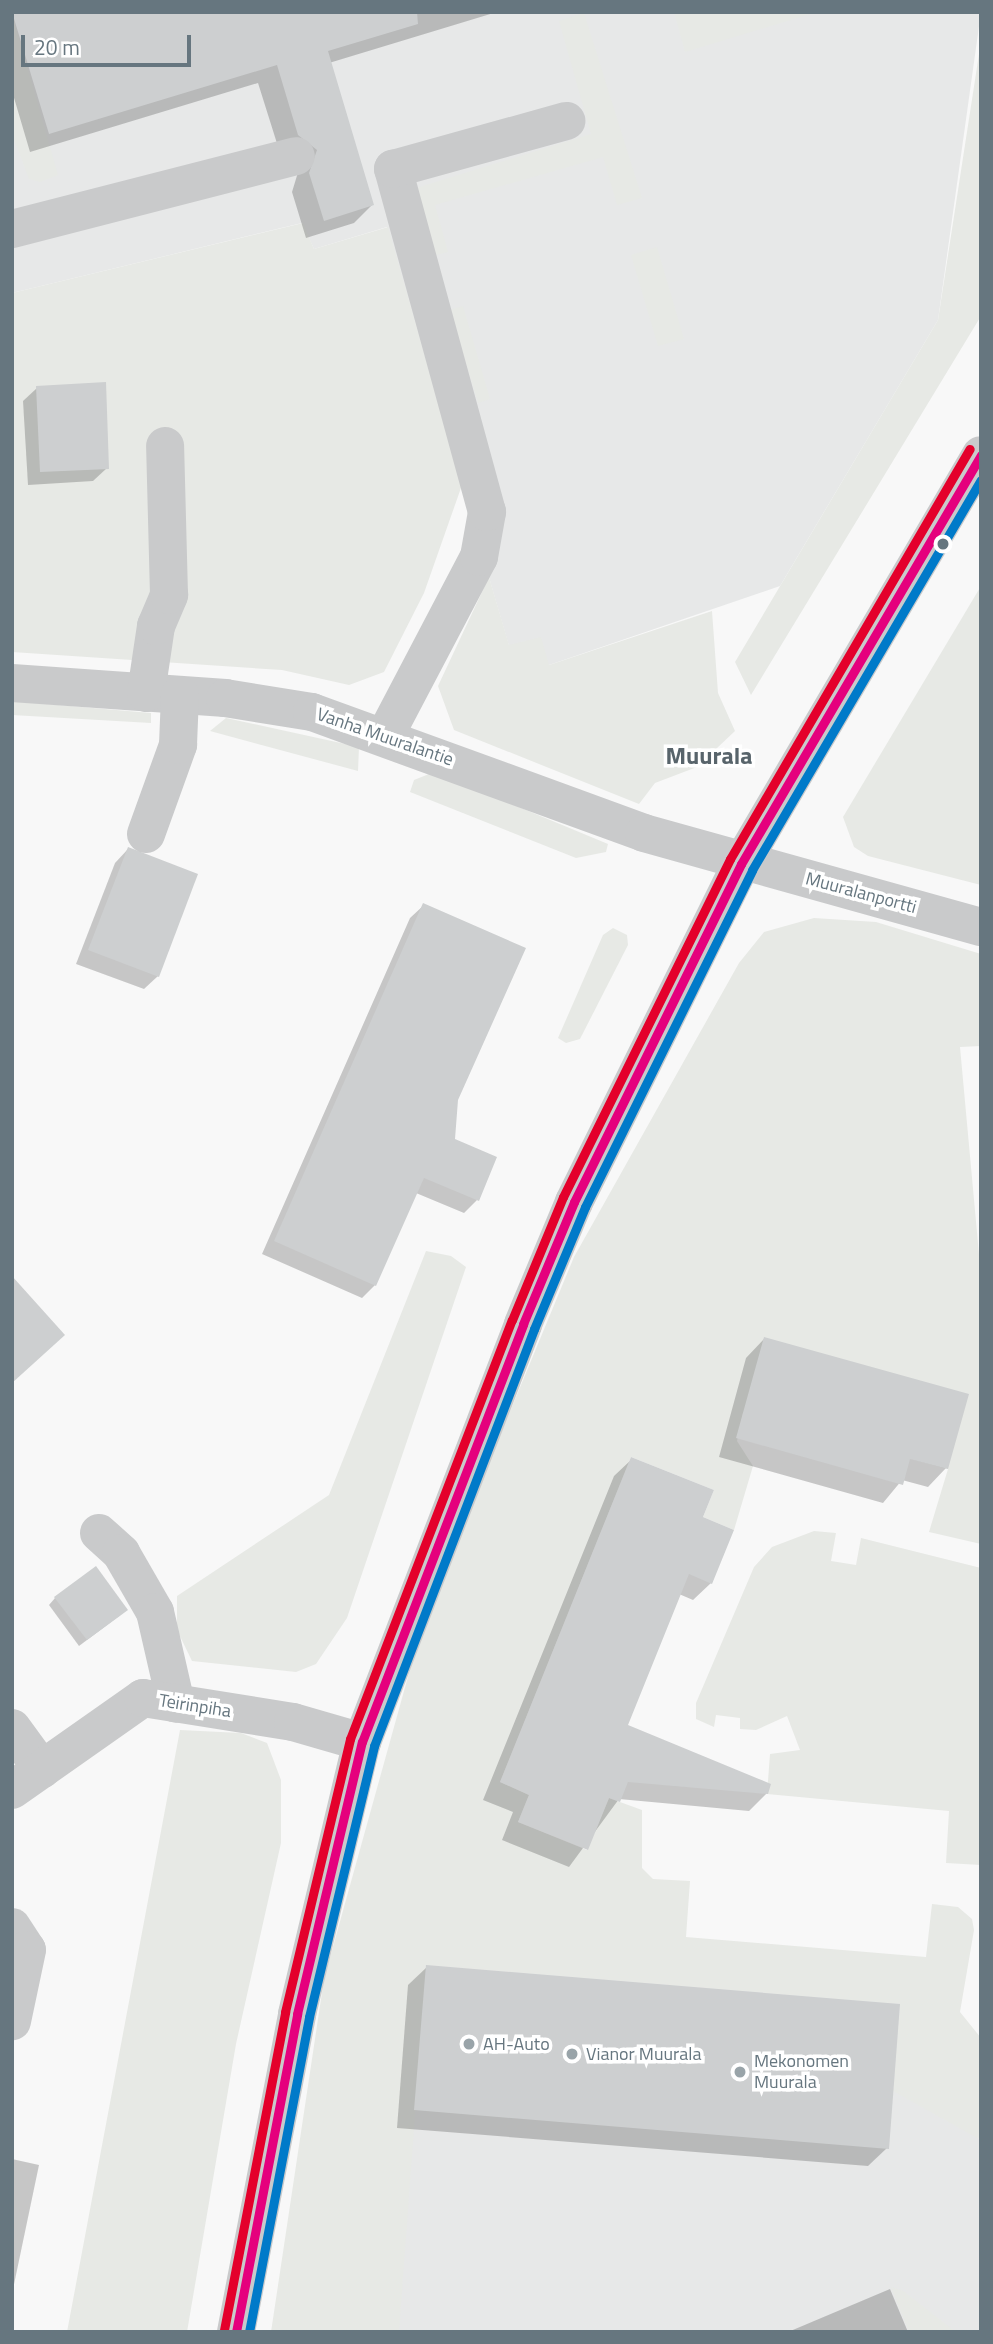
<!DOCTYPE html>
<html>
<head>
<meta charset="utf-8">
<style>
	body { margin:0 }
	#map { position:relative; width:993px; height:2344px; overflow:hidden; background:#f8f8f8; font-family:"Titillium Web",sans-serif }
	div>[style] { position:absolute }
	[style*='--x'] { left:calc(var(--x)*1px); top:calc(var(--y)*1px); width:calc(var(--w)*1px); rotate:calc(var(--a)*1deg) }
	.built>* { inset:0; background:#e7e8e8 }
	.green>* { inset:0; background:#e7e9e5 }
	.shadow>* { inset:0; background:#0003 }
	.building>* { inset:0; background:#cdcfd0 }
	.minor>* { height:38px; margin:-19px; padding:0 19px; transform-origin:19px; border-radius:19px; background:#c9cacb }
	.bus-1>* { height:9px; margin:-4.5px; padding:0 4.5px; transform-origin:4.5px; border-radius:4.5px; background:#e5007d }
	.bus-2>* { height:9px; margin:-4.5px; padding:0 4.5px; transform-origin:4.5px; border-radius:4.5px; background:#007ac9 }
	.bus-3>* { height:9px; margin:-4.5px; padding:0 4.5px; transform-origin:4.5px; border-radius:4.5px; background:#e4002b }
	.dots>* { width:19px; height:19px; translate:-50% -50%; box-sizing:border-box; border:4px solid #fff; border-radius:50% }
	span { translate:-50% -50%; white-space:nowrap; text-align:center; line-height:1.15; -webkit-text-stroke:7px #fff; paint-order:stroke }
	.street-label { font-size:18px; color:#66767f }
	.poi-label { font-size:18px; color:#66767f }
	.left { translate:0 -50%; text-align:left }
	.district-label { font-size:24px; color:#58646b; font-weight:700 }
	.frame { position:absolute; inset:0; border:14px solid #66767f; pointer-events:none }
	.scale { position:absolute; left:21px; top:35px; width:170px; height:32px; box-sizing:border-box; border:4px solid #66767f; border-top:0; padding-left:9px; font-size:21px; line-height:24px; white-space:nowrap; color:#66767f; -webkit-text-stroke:5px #fff; paint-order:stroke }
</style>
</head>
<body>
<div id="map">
	<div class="built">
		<div style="clip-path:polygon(12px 12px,981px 12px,938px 320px,780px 586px,549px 665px,509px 646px,387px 227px,314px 249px,302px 223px,12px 293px)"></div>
		<div style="clip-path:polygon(417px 1957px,950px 2000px,971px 2133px,981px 2140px,981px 2332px,374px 2332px)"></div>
	</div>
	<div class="green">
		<div style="clip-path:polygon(674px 12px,817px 12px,685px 52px)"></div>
		<div style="clip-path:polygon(584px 13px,642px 198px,617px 205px,603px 157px,435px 205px,448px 252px,433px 256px,413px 189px,591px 134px,559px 21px)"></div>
		<div style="clip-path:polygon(12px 14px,58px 175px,40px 182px,29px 179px,12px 134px)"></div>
		<div style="clip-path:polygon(981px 41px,981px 316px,751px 695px,735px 662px,938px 320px)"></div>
		<div style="clip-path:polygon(303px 223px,314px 249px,388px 227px,462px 485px,424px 593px,384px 672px,349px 685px,282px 670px,12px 652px,12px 293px)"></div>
		<div style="clip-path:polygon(657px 247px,684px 339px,658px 346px,631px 255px)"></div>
		<div style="clip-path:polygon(463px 306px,490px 399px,478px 403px,450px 310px)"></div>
		<div style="clip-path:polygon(489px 577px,509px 645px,541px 637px,549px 665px,712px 611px,718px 693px,735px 731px,697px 767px,655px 783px,639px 804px,454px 730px,438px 686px)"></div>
		<div style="clip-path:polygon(981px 586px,981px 885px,868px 856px,854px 847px,843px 817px)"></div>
		<div style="clip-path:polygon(12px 701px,151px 713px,151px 723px,12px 715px)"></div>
		<div style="clip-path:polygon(226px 718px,359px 747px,358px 771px,210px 731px)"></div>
		<div style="clip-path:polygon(434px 772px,608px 844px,606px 852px,576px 858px,410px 792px,414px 780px)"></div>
		<div style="clip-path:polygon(814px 918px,876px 922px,981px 954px,981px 1046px,960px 1047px,981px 1276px,981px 1544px,929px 1532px,948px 1469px,743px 1413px,737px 1441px,753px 1466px,734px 1530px,703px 1517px,714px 1490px,631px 1457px,500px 1782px,529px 1795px,518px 1822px,587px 1850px,609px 1798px,642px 1810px,642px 1868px,653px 1879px,690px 1881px,686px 1937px,926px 1957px,932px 1904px,958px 1907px,972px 1919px,974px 1930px,960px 2012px,981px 2038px,981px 2140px,893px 2091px,900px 2004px,426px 1965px,399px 2332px,271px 2332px,324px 1979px,424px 1619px,574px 1257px,739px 963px,764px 932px)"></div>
		<div style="clip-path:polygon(613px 928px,627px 935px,628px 945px,580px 1039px,566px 1043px,558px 1038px,603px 935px)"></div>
		<div style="clip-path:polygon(426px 1251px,451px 1256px,466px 1267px,347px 1618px,316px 1664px,296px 1672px,192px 1661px,177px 1630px,177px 1596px,329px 1495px)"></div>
		<div style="clip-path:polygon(814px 1531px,836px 1533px,831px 1561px,856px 1565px,861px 1538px,981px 1568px,981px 1865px,946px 1863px,949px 1811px,767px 1794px,770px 1754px,800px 1750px,787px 1716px,756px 1730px,740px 1729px,740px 1718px,716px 1715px,714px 1727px,696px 1719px,696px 1703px,754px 1567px,772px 1547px)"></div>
		<div style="clip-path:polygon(180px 1730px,241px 1733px,267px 1743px,281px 1780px,281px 1843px,236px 2044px,187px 2332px,67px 2332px)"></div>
		<div style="clip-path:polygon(891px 2287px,903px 2291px,956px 2332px,909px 2332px)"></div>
	</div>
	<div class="shadow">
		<div style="clip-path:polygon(12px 12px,497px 12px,329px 63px,372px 205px,354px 223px,306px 238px,292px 192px,299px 169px,280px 153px,258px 83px,30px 152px,12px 91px)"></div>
		<div style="clip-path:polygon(37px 388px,107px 468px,93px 481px,28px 485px,23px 401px)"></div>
		<div style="clip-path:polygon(128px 849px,158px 976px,144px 989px,76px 964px,115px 863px)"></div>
		<div style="clip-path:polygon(424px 905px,457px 1100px,453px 1140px,477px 1200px,464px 1213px,416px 1193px,375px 1285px,362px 1298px,262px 1254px,410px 918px)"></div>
		<div style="clip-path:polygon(764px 1339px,946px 1468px,928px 1487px,902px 1480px,883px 1503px,719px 1457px,746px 1358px)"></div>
		<div style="clip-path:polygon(632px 1459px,701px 1518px,711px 1583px,693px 1600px,679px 1594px,626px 1725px,767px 1793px,749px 1811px,619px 1799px,569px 1867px,502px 1840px,513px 1812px,483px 1800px,614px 1476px)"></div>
		<div style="clip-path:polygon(55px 1598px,119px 1616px,79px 1646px,49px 1605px)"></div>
		<div style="clip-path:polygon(427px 1967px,887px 2148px,868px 2166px,397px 2128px,408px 1985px)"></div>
		<div style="clip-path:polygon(12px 2159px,39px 2165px,12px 2294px)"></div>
		<div style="clip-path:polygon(890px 2289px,908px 2332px,788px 2332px)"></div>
	</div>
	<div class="building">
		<div style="clip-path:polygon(12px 12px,417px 12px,418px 24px,328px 51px,374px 205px,324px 221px,309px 173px,317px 150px,298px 135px,277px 65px,49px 134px)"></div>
		<div style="clip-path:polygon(106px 382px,109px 469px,40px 472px,36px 386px)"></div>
		<div style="clip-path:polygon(128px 847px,198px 874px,159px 977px,88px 950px)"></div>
		<div style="clip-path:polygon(423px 903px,526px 948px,458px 1100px,455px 1139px,497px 1157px,479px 1201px,424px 1178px,376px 1286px,274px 1241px)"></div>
		<div style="clip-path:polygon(12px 1276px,65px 1335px,12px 1383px)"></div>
		<div style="clip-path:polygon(764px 1337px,969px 1394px,948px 1469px,910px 1459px,903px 1485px,736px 1438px)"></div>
		<div style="clip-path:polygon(631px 1457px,714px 1490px,703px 1517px,734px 1530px,712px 1584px,689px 1574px,628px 1725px,771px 1784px,768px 1794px,628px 1782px,620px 1802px,609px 1798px,588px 1850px,518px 1822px,529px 1795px,500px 1782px)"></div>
		<div style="clip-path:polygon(96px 1566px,128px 1610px,87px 1640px,54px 1597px)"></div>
		<div style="clip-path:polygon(426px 1965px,900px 2004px,889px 2149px,414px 2110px)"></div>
	</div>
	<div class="minor">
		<div style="--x:12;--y:229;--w:293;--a:-14.4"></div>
		<div style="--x:12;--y:683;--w:214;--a:4"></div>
		<div style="--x:225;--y:698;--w:88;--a:9.1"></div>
		<div style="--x:312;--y:712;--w:353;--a:20"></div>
		<div style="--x:644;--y:833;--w:350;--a:15.6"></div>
		<div style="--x:146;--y:693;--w:68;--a:-81.5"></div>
		<div style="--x:156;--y:626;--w:34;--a:-67"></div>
		<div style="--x:169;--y:595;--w:149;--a:-91.5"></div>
		<div style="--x:386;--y:734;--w:200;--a:-62.3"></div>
		<div style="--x:479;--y:557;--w:46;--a:-79.9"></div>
		<div style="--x:487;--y:512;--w:356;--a:-105.3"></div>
		<div style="--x:393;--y:169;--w:180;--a:-15.5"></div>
		<div style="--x:146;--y:834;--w:95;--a:-70.2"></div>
		<div style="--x:178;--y:745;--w:50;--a:-87.7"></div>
		<div style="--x:99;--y:1533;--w:30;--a:42"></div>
		<div style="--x:121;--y:1553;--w:68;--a:60"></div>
		<div style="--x:155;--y:1612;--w:94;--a:77.1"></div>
		<div style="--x:12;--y:1728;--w:51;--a:53.8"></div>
		<div style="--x:12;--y:1790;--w:160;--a:-35.1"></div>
		<div style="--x:143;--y:1698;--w:152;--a:9.1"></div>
		<div style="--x:293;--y:1722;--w:72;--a:16.2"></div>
		<div style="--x:12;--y:1927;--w:27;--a:57"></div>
		<div style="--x:27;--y:1950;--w:73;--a:101.9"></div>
		<div style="--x:236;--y:2332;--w:324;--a:-79.1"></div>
		<div style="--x:297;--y:2014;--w:280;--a:-76.6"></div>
		<div style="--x:362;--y:1742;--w:448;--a:-68.9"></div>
		<div style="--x:523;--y:1324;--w:132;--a:-67.3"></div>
		<div style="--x:574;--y:1202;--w:377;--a:-63.7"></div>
		<div style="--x:741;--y:864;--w:474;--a:-59.6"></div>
	</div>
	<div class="bus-1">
		<div style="--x:236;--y:2332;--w:324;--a:-79.1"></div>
		<div style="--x:297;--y:2014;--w:280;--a:-76.6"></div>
		<div style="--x:362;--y:1742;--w:448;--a:-68.9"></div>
		<div style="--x:523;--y:1324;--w:132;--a:-67.3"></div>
		<div style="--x:574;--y:1202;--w:377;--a:-63.7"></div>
		<div style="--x:741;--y:864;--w:474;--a:-59.6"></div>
	</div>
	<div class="bus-2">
		<div style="--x:249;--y:2332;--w:321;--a:-79.2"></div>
		<div style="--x:309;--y:2017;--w:279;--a:-76.5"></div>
		<div style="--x:374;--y:1746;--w:447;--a:-69"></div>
		<div style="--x:534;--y:1329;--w:132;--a:-67.3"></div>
		<div style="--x:585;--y:1207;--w:376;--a:-63.6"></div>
		<div style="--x:752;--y:870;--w:452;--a:-59.6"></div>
	</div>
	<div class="bus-3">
		<div style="--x:224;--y:2330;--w:324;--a:-79.1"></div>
		<div style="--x:285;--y:2012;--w:281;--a:-76.6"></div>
		<div style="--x:350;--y:1739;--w:449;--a:-68.9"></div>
		<div style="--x:512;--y:1320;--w:133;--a:-67.5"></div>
		<div style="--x:563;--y:1197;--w:377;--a:-63.7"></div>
		<div style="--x:730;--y:859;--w:475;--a:-59.7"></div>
	</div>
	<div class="dots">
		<div style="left:943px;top:544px;background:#66767f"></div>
		<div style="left:469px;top:2044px;background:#99a4a9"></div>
		<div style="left:572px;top:2054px;background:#99a4a9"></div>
		<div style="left:740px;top:2072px;background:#99a4a9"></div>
	</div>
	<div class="street-label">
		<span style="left:385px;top:737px;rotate:19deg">Vanha Muuralantie</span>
		<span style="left:861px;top:893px;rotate:15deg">Muuralanportti</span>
		<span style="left:195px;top:1706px;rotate:9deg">Teirinpiha</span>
	</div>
	<div class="poi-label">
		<span class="left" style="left:483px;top:2044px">AH-Auto</span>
		<span class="left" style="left:586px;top:2054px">Vianor Muurala</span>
		<span class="left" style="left:754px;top:2072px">Mekonomen<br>Muurala</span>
	</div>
	<div class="district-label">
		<span style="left:709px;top:756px">Muurala</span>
	</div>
	<div class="frame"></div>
	<div class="scale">20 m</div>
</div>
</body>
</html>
